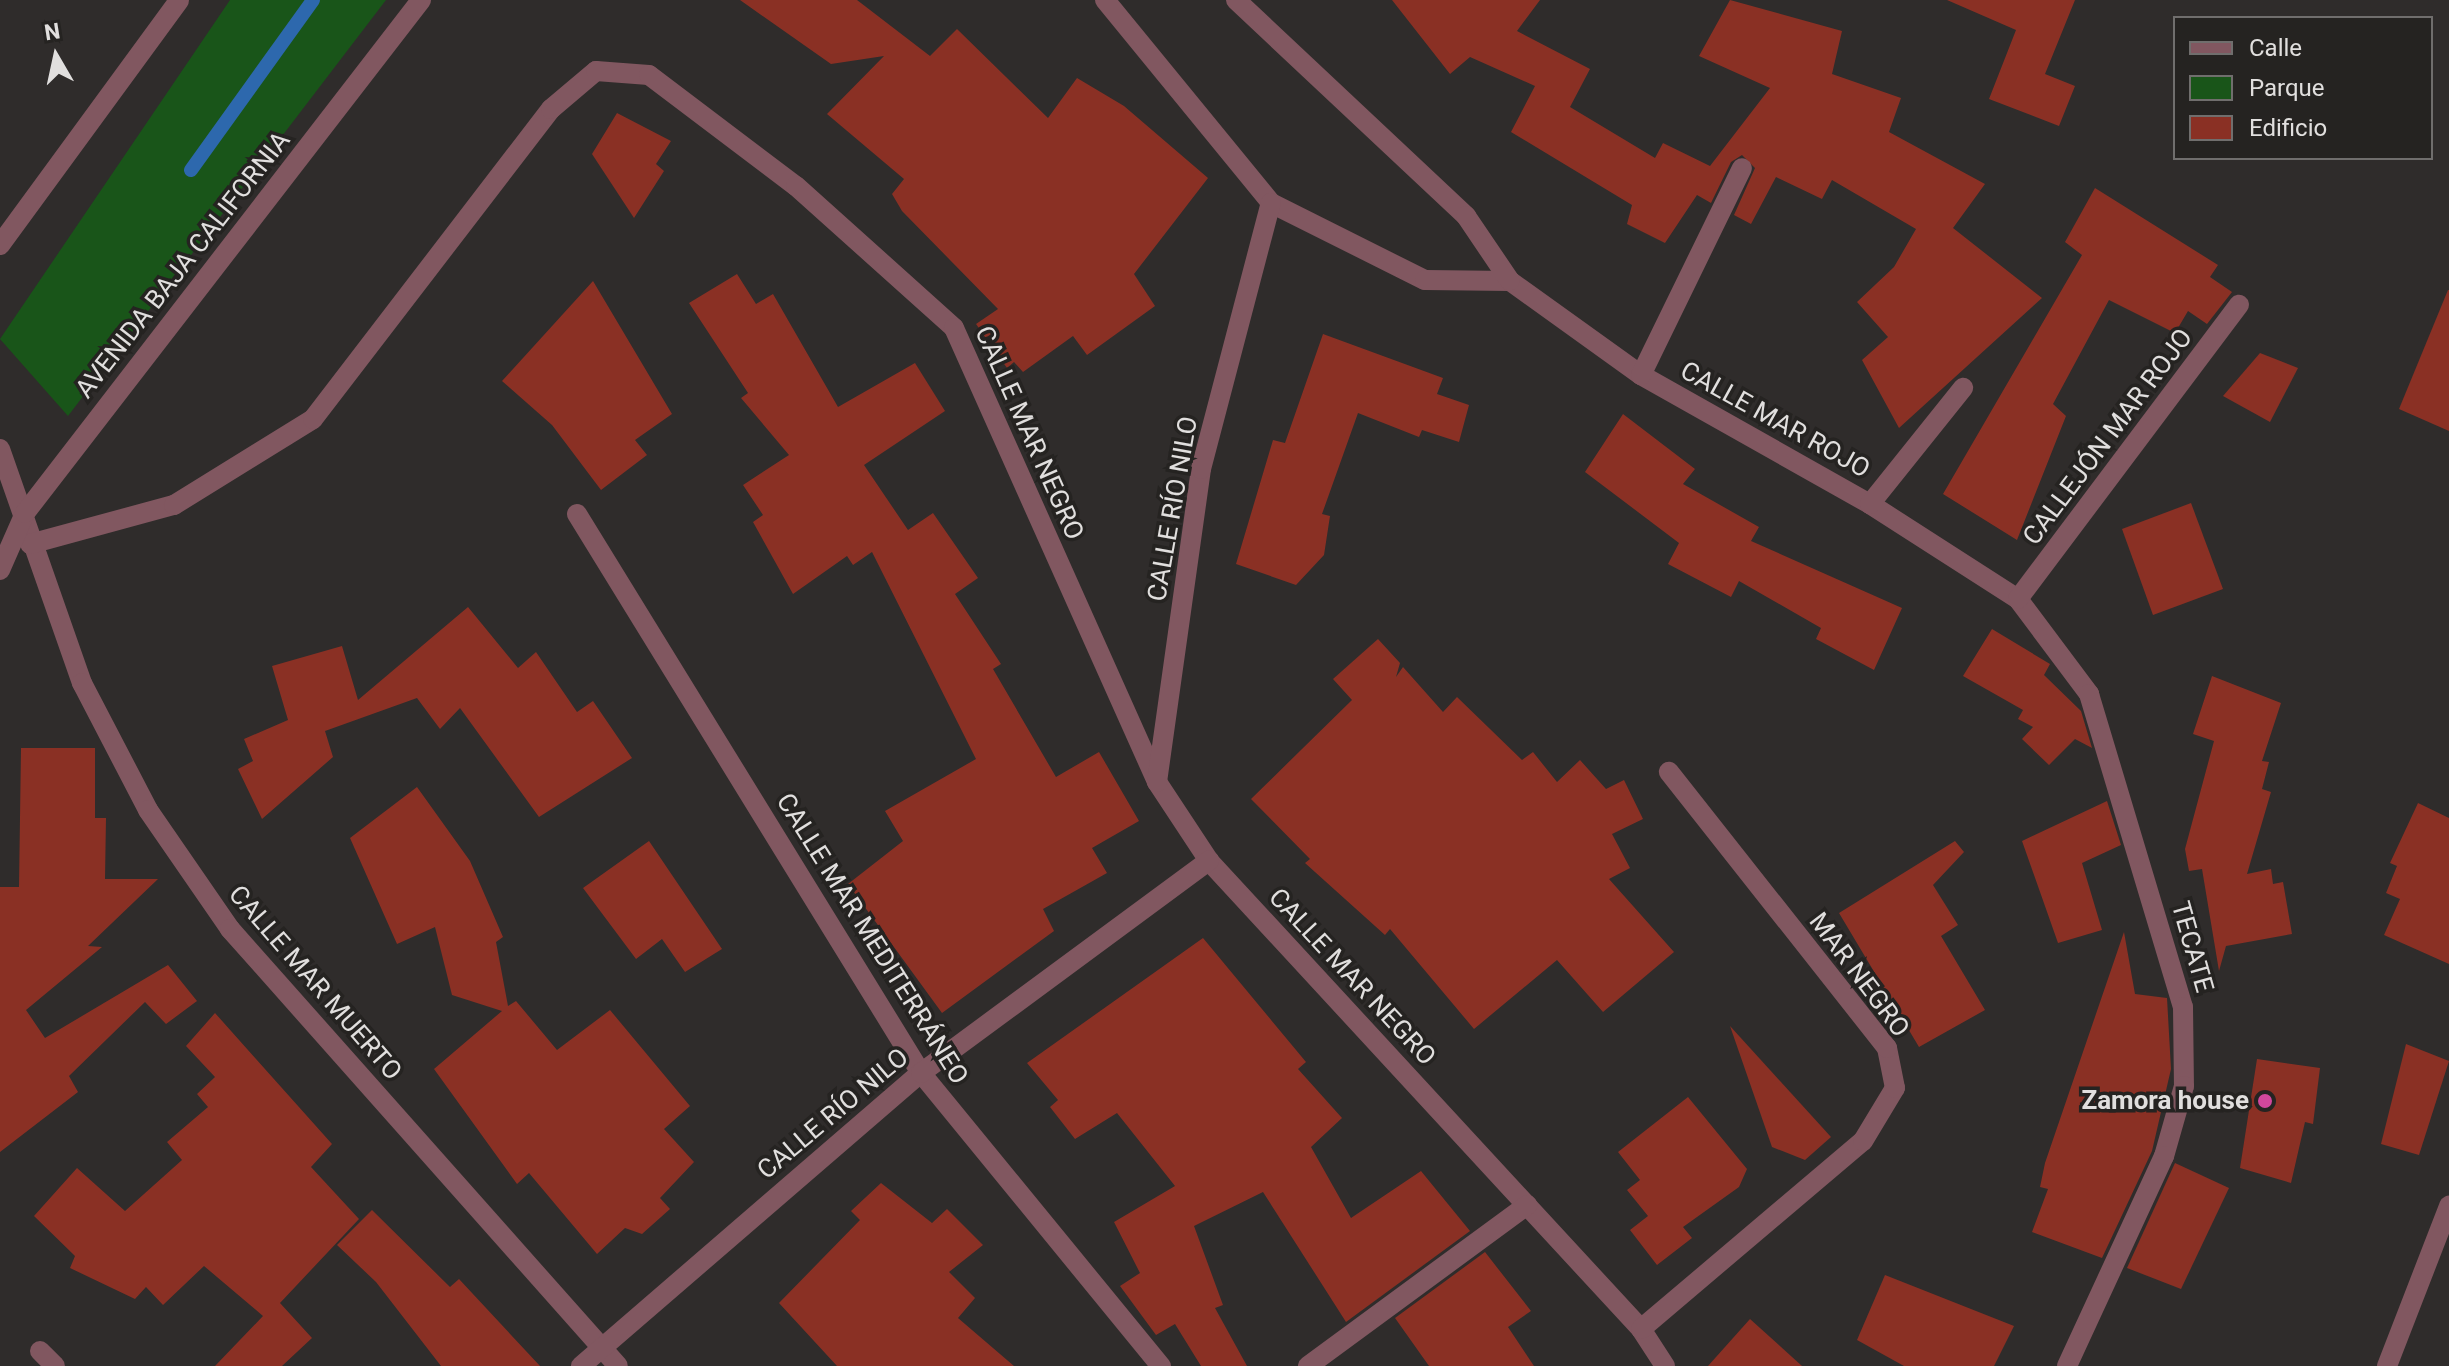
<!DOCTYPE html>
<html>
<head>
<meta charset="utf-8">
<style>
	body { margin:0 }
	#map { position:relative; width:2449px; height:1366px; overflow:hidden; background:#2f2c2b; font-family:Roboto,sans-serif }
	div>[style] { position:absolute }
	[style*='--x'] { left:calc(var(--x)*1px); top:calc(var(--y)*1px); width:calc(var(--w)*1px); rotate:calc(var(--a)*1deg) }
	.green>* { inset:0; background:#195519 }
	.stream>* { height:14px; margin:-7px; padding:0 7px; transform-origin:7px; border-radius:7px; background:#2d68ad }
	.building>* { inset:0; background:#8a3024 }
	.minor>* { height:20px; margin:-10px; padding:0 10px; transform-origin:10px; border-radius:10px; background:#815760 }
	.dots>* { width:22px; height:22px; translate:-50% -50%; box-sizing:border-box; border:4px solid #252321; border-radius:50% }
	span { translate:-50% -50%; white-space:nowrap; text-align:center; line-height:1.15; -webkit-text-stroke:7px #252321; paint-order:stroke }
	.street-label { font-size:26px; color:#e1dfde }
	.poi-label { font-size:26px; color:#e1dfde; font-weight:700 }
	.right { translate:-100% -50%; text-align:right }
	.legend { position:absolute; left:2173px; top:16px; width:260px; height:144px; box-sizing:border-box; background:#252321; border:2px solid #706e6d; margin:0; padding:10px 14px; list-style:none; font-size:24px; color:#e1dfde }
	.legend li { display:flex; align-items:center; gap:16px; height:40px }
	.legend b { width:40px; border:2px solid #706e6d }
	.north { position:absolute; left:16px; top:16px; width:80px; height:80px; -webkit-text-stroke:6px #252321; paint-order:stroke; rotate:351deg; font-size:22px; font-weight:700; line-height:32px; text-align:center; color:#e1dfde }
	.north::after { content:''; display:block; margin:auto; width:28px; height:36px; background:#e1dfde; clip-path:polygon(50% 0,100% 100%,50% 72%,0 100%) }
</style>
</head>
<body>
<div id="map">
	<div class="green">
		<div style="clip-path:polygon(230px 0,386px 0,68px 416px,0 339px)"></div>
	</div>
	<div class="stream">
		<div style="--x:191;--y:170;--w:209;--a:-54.3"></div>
	</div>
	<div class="building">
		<div style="clip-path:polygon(740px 0,857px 0,930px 56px,957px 29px,1048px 118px,1077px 78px,1124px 106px,1208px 178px,1134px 274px,1155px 306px,1087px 355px,1073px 336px,1023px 372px,1014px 362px,1007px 368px,976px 324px,998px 309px,902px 211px,892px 194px,904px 179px,827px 114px,884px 56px,831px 64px)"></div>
		<div style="clip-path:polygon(1392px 0,1540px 0,1517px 31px,1590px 69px,1570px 107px,1655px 158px,1663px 143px,1710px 166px,1770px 88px,1699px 56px,1730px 0,1842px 31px,1832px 74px,1901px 98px,1889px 132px,1985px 184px,1953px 228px,2042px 298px,1899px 428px,1862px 360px,1888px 337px,1857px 302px,1894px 267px,1916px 229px,1832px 180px,1822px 199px,1776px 177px,1751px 224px,1734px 215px,1755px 168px,1742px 155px,1731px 162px,1711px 203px,1697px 195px,1665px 243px,1627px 224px,1632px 205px,1511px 132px,1535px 86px,1470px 57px,1450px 74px)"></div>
		<div style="clip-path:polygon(1947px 0,2075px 0,2045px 74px,2075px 86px,2059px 126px,1989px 99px,2016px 30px)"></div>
		<div style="clip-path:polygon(617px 113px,671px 141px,656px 164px,664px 171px,634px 218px,592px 154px)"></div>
		<div style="clip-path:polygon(2095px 188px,2218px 265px,2210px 277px,2232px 292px,2207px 324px,2188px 311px,2175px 333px,2109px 300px,2053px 404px,2066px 416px,2017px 540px,1943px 494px,2082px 255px,2065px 242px)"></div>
		<div style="clip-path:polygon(737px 274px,756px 304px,773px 294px,838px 407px,915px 363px,945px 411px,864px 465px,908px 530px,933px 513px,978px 578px,955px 594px,1001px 664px,993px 669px,1056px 777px,1099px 752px,1139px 821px,1092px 848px,1107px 873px,1043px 909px,1054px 931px,942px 1013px,848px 884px,903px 841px,885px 811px,976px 759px,872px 552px,853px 565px,847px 556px,793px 594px,753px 522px,763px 515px,743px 485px,789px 455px,741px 398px,748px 393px,689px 303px)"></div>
		<div style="clip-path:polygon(593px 281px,672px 414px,635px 440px,647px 455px,601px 490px,552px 425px,502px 381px)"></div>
		<div style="clip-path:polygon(2448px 290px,2449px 290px,2449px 431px,2399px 409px)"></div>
		<div style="clip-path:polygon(1323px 334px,1443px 378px,1437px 394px,1469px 405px,1459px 442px,1422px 430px,1419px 437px,1358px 413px,1322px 514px,1330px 516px,1324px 555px,1296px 585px,1236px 564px,1273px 440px,1285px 443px)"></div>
		<div style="clip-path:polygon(2260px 353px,2298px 368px,2270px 422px,2223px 396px)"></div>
		<div style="clip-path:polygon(1623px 414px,1695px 469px,1683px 484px,1759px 527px,1751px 541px,1902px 608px,1874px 670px,1816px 639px,1821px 628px,1739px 581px,1731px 597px,1668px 564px,1679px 543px,1585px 472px)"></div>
		<div style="clip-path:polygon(2191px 503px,2223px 589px,2153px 615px,2122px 529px)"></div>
		<div style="clip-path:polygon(468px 607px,518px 668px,536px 652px,577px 712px,593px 701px,632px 758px,539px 817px,460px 708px,440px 729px,417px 698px,325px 731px,333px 757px,262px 819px,238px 769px,253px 761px,244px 739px,288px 720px,272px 666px,342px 646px,358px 700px)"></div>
		<div style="clip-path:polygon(1992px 629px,2050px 664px,2044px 675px,2081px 711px,2092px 748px,2075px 739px,2049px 765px,2022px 739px,2033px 727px,2018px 719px,2023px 710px,1963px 676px)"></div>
		<div style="clip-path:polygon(1378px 639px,1400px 663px,1396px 677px,1403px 667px,1443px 712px,1457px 697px,1522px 760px,1533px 752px,1557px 782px,1580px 760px,1606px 789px,1624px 780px,1643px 819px,1612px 834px,1630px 868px,1609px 879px,1674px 952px,1603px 1012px,1557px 960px,1474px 1029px,1390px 929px,1385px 935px,1305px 863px,1310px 859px,1251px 799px,1352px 700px,1333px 679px)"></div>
		<div style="clip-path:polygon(2212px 676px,2281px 703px,2262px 761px,2269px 762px,2262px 789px,2271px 792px,2247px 874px,2271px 869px,2273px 884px,2283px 882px,2292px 934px,2226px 946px,2219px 971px,2202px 869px,2189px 871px,2185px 849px,2214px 741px,2193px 734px)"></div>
		<div style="clip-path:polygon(21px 748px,95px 748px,95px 818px,106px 818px,105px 879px,158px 879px,88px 946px,102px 947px,26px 1010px,45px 1038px,168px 965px,197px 1001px,166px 1024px,145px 1002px,69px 1076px,78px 1092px,0 1152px,0 887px,19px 887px)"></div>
		<div style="clip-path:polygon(417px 787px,470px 861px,503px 937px,496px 942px,508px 1006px,516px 1001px,557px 1050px,610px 1010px,690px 1106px,664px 1129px,694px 1162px,660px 1198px,670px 1209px,642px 1234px,625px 1228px,597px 1254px,529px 1173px,517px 1184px,434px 1069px,502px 1011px,452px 995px,435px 927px,397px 944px,350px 838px)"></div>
		<div style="clip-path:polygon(2107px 801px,2121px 845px,2082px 863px,2102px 930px,2058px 943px,2022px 841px)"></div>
		<div style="clip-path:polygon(2418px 803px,2449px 818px,2449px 964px,2384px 935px,2400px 899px,2386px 893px,2397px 866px,2390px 863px)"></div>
		<div style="clip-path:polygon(649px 841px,722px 949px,685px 972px,662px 939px,636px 959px,583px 888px)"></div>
		<div style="clip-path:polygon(1955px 841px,1964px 852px,1933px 885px,1958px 925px,1941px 936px,1985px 1010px,1919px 1047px,1839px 913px)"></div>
		<div style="clip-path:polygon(2124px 932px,2135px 994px,2167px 998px,2171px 1069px,2152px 1151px,2102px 1258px,2032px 1232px,2048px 1189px,2040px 1187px,2045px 1163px)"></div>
		<div style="clip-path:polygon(1203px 938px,1306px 1062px,1298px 1069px,1342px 1118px,1311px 1147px,1351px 1218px,1421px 1171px,1470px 1231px,1346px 1322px,1263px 1192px,1194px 1226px,1223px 1305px,1215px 1308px,1247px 1366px,1201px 1366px,1175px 1324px,1156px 1335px,1120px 1286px,1140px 1273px,1114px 1222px,1175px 1186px,1117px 1113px,1075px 1139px,1050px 1107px,1058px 1100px,1027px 1063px)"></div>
		<div style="clip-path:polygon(215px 1013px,332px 1144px,311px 1167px,359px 1219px,280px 1303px,312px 1338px,282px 1366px,215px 1366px,263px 1316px,204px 1266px,163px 1305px,146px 1287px,135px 1299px,70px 1268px,75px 1256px,34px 1216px,77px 1168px,125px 1211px,182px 1160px,167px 1142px,208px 1107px,197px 1094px,215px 1077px,186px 1046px)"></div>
		<div style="clip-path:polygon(1730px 1026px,1831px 1137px,1805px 1160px,1772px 1147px)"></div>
		<div style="clip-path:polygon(2406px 1044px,2449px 1061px,2419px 1155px,2381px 1144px)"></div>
		<div style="clip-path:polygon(2257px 1059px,2320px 1068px,2313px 1124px,2305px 1122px,2291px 1183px,2240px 1168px)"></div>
		<div style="clip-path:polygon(1688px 1097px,1747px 1169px,1739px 1187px,1683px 1227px,1692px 1238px,1657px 1265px,1630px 1230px,1648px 1216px,1627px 1190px,1640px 1180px,1618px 1152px)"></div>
		<div style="clip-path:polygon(2175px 1163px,2229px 1188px,2181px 1289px,2127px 1268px)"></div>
		<div style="clip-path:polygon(881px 1183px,932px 1223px,947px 1209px,983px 1245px,949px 1272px,975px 1298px,958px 1318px,1014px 1366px,837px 1366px,779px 1303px,860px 1220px,851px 1211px)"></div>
		<div style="clip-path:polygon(372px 1210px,450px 1287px,459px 1279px,540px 1366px,441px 1366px,376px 1282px,337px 1245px)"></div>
		<div style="clip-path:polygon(1485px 1252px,1531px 1311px,1508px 1327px,1534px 1366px,1429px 1366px,1395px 1318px)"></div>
		<div style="clip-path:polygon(1885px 1275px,2014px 1326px,1994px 1366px,1904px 1366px,1857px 1340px)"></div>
		<div style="clip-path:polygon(1750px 1319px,1802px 1366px,1708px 1366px)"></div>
	</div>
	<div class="minor">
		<div style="--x:1105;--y:0;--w:262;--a:50.7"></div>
		<div style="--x:1271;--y:203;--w:172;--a:26.6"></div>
		<div style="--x:1425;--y:280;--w:85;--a:0.7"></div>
		<div style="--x:1510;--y:281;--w:161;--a:35.7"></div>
		<div style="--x:1641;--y:375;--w:263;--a:29.4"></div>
		<div style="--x:1870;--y:504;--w:176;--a:32.7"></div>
		<div style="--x:2018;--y:599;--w:119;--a:53.2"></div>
		<div style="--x:2089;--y:694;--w:327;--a:73.3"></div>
		<div style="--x:2183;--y:1007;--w:79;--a:89.3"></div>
		<div style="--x:2184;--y:1086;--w:73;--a:105.9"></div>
		<div style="--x:2164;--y:1156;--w:231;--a:114.8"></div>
		<div style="--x:1236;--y:0;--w:316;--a:43.2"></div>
		<div style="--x:1466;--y:216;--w:78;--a:55.9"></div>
		<div style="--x:0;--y:245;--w:303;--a:-53.8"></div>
		<div style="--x:1641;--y:375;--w:230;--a:-64"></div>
		<div style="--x:0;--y:449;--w:248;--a:70.7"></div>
		<div style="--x:82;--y:683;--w:143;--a:62.5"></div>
		<div style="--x:148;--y:810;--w:145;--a:55.4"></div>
		<div style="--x:230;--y:929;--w:584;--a:48.4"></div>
		<div style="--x:1870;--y:504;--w:149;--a:-51.3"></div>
		<div style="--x:577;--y:514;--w:656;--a:58.39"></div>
		<div style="--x:921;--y:1073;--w:379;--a:50.7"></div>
		<div style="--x:30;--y:544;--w:149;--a:-15.2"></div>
		<div style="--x:174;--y:505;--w:163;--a:-31.7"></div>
		<div style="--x:313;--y:419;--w:391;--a:-52.5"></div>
		<div style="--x:551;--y:109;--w:59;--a:-40.2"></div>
		<div style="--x:596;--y:71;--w:53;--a:4.3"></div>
		<div style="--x:649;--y:75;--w:184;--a:37.1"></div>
		<div style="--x:796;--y:186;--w:212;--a:41.9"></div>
		<div style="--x:954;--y:328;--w:497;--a:65.9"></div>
		<div style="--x:1157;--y:782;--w:95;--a:56.6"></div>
		<div style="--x:1209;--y:861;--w:637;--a:47.29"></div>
		<div style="--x:1641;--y:1329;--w:44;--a:57"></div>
		<div style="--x:0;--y:570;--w:62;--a:-66.3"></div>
		<div style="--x:25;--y:513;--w:648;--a:-52.33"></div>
		<div style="--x:2018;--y:599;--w:368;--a:-53.1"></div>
		<div style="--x:1157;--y:782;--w:316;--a:-82"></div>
		<div style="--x:1201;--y:469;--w:275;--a:-75.3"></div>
		<div style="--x:1641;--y:1329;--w:291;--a:-40.3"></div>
		<div style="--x:1863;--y:1141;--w:62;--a:-58.9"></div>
		<div style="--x:1895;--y:1088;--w:41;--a:-101.3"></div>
		<div style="--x:1887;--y:1048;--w:352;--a:-128.3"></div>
		<div style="--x:40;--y:1351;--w:21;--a:45"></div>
		<div style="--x:581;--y:1366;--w:449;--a:-40.8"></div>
		<div style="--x:921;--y:1073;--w:358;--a:-36.4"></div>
		<div style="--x:1308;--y:1366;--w:272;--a:-36.3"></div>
		<div style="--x:2387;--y:1366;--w:172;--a:-68.8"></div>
	</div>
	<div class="dots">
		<div style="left:2265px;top:1101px;background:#d1479c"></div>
	</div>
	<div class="street-label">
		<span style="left:183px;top:265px;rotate:-52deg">AVENIDA BAJA CALIFORNIA</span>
		<span style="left:1775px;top:420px;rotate:29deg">CALLE MAR ROJO</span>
		<span style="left:1029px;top:433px;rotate:66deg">CALLE MAR NEGRO</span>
		<span style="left:2108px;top:437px;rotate:-53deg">CALLEJÓN MAR ROJO</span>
		<span style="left:1173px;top:509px;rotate:-80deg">CALLE RÍO NILO</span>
		<span style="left:872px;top:939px;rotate:58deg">CALLE MAR MEDITERRÁNEO</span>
		<span style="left:2192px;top:947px;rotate:74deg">TECATE</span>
		<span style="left:1859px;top:975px;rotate:53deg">MAR NEGRO</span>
		<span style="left:1352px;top:977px;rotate:47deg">CALLE MAR NEGRO</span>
		<span style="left:315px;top:983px;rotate:49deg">CALLE MAR MUERTO</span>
		<span style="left:833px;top:1114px;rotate:-40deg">CALLE RÍO NILO</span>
	</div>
	<div class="poi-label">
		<span class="right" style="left:2249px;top:1101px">Zamora house</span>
	</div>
	<ul class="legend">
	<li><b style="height:10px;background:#815760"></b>Calle</li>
	<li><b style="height:22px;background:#195519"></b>Parque</li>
	<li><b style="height:22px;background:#8a3024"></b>Edificio</li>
	</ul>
	<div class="north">N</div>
</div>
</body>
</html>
